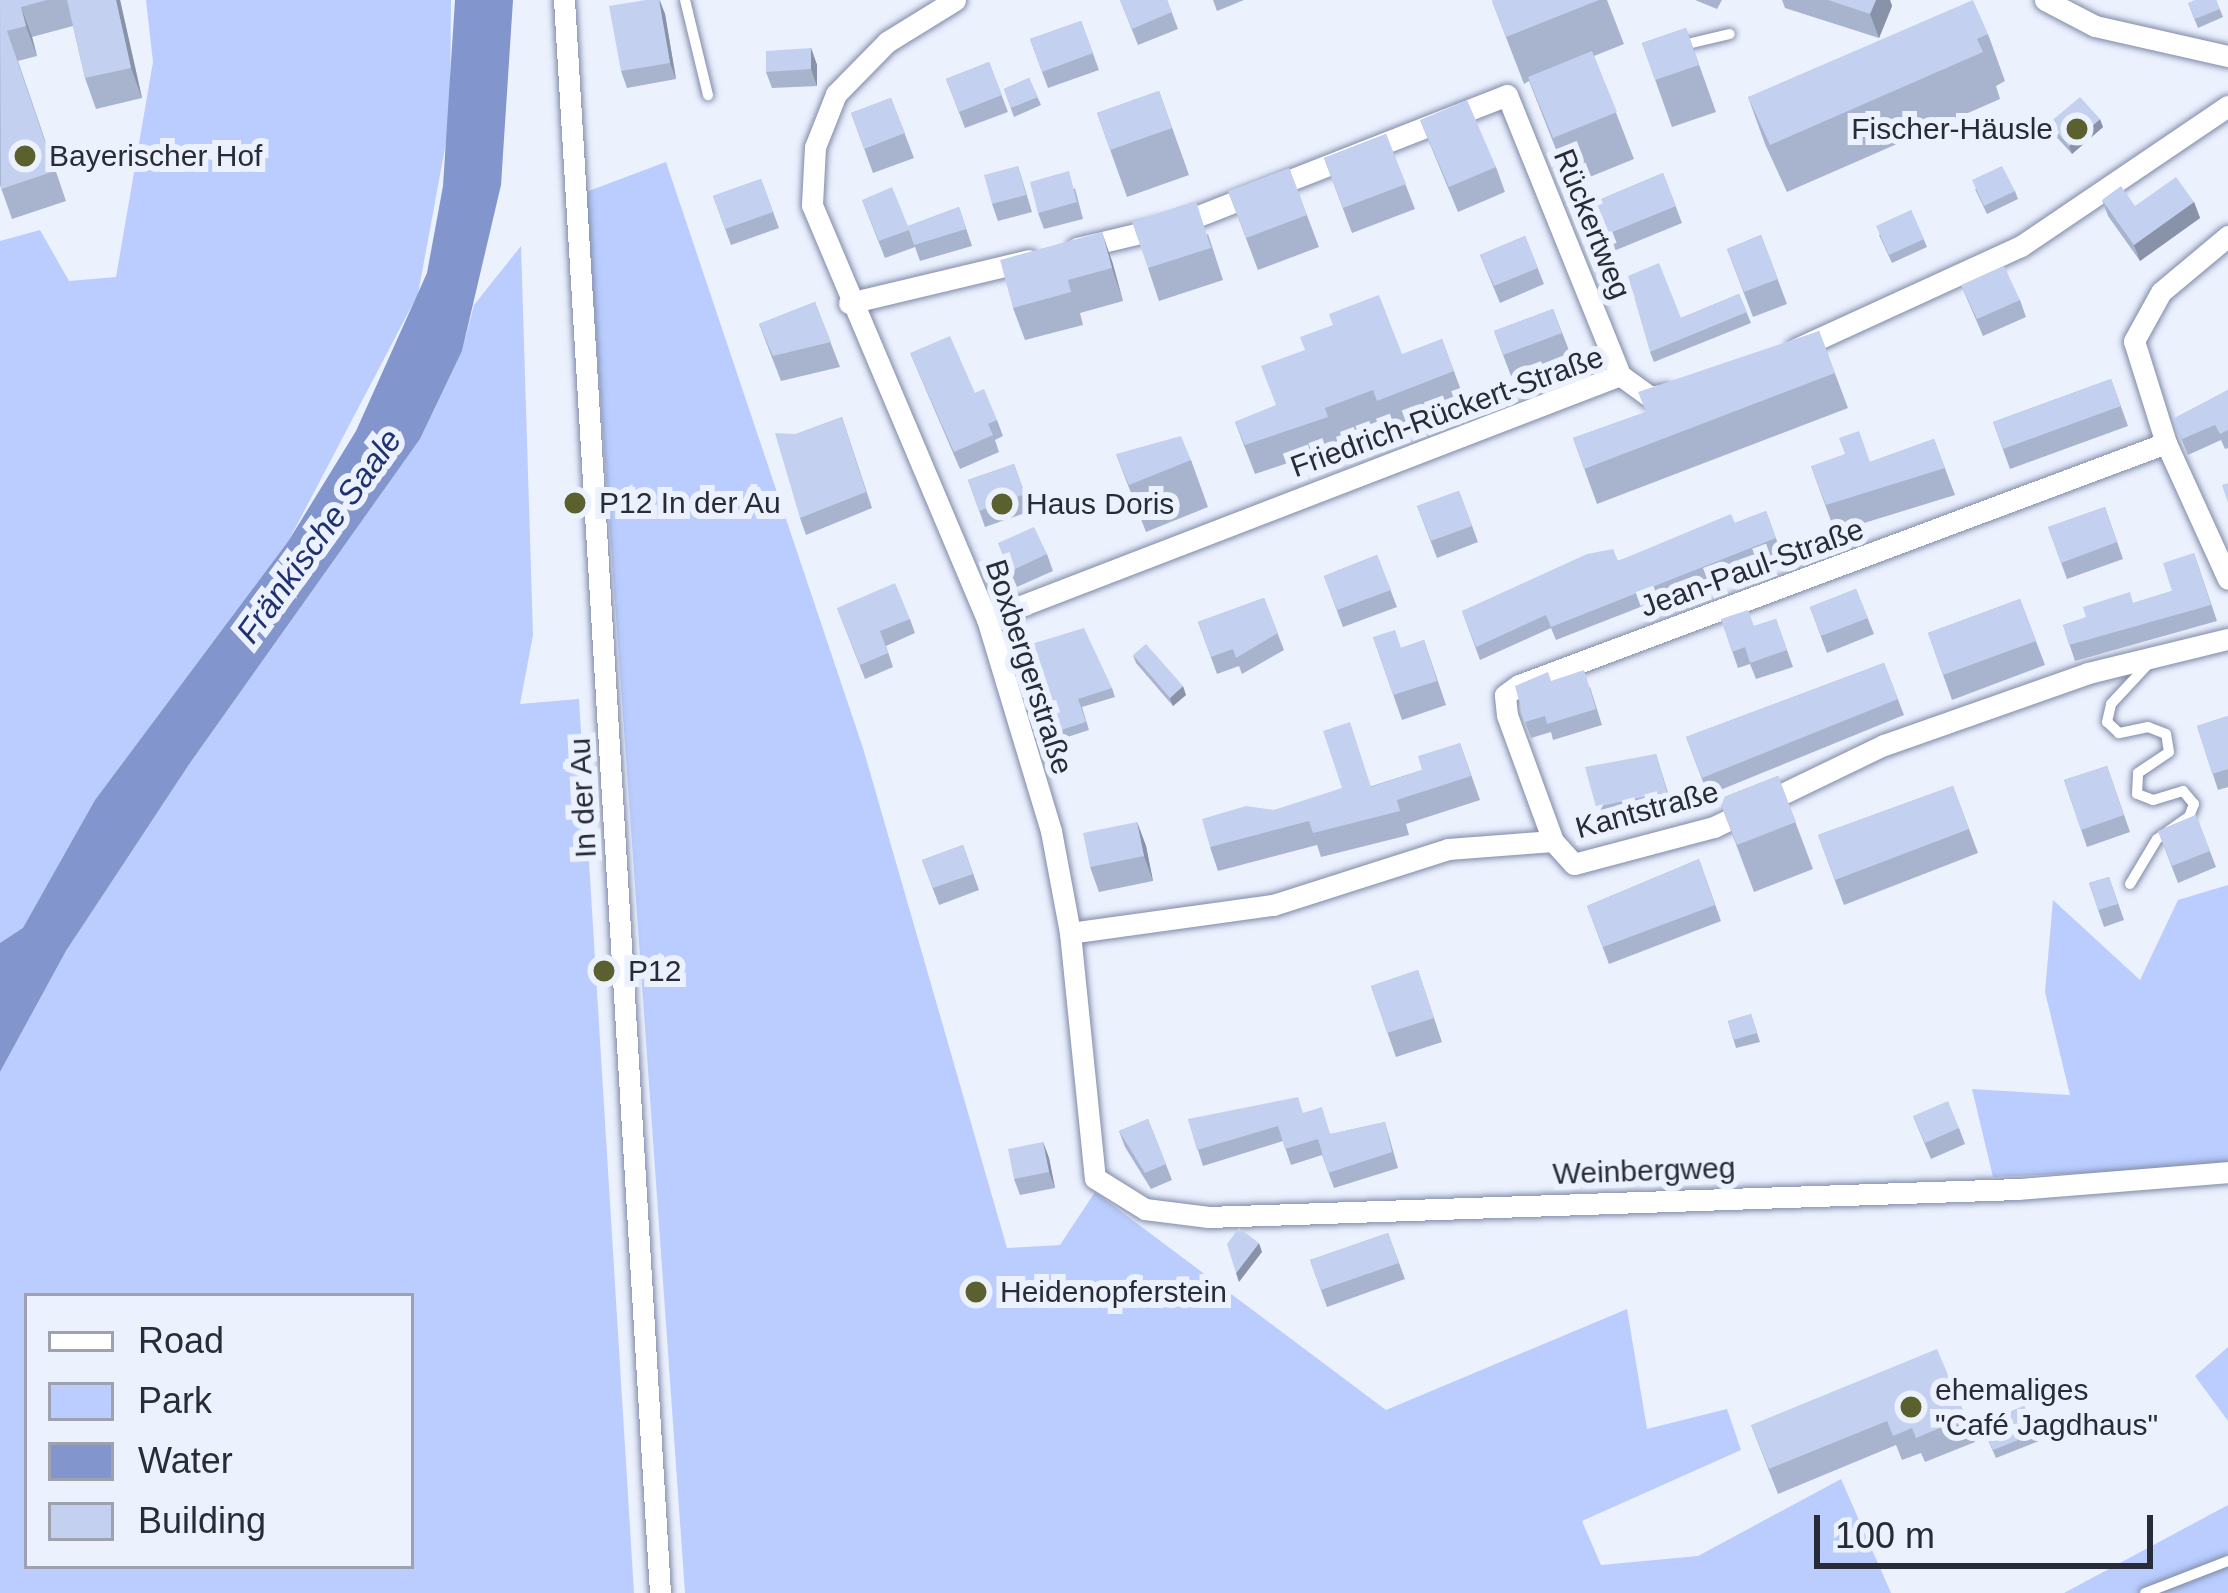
<!DOCTYPE html>
<html>
<head>
<meta charset="utf-8">
<style>
	body { margin:0 }
	#map { position:relative; width:2228px; height:1593px; overflow:hidden; background:#ecf1fe; font-family:Arial,sans-serif }
	div>[style] { position:absolute }
	[style*='--x'] { left:calc(var(--x)*1px); top:calc(var(--y)*1px); width:calc(var(--w)*1px); rotate:calc(var(--a)*1deg) }
	.green>* { inset:0; background:#bacdfe }
	.water>* { inset:0; background:#8295cc }
	.roads { filter:drop-shadow(0 0 3px #7f8aa8) drop-shadow(0 0 3px #7f8aa8) }
	.service>* { height:10px; margin:-5px; padding:0 5px; transform-origin:5px; border-radius:5px; background:#fff }
	.minor>* { height:21px; margin:-10.5px; padding:0 10.5px; transform-origin:10.5px; border-radius:10.5px; background:#fff }
	.wall>* { inset:0; background:#a8b3ce }
	.shaded-wall>* { inset:0; background:#8892a8 }
	.building>* { inset:0; background:#c3d0f0 }
	.dots>* { width:33px; height:33px; translate:-50% -50%; box-sizing:border-box; border:6px solid #ecf1fe; border-radius:50% }
	span { translate:-50% -50%; white-space:nowrap; text-align:center; line-height:1.15; -webkit-text-stroke:12px #ecf1fe; paint-order:stroke }
	.poi-label { font-size:30px; color:#282c38 }
	.right { translate:-100% -50%; text-align:right }
	.left { translate:0 -50%; text-align:left }
	.street-label { font-size:30px; color:#282c38 }
	.water-label { font-size:33px; color:#203172; font-style:italic }
	.legend { position:absolute; left:24px; top:1293px; width:390px; height:276px; box-sizing:border-box; background:#ecf1fe; border:3px solid #9ea2af; margin:0; padding:15px 21px; list-style:none; font-size:36px; color:#282c38 }
	.legend li { display:flex; align-items:center; gap:24px; height:60px }
	.legend b { width:60px; border:3px solid #9ea2af }
	.scale { position:absolute; left:1814px; top:1515px; width:339px; height:54px; box-sizing:border-box; border:6px solid #282c38; border-top:0; padding-left:15px; font-size:36px; line-height:42px; white-space:nowrap; color:#282c38; -webkit-text-stroke:9px #ecf1fe; paint-order:stroke }
</style>
</head>
<body>
<div id="map">
	<div class="green">
		<div style="clip-path:polygon(146px 0,451px 0,450px 121px,418px 294px,289px 540px,95px 800px,0 978px,0 241px,40px 230px,69px 281px,116px 277px,153px 62px)"></div>
		<div style="clip-path:polygon(666px 162px,863px 748px,1007px 1248px,1060px 1245px,1095px 1192px,1386px 1410px,1627px 1309px,1647px 1429px,1727px 1409px,1741px 1450px,1582px 1521px,1601px 1565px,1698px 1556px,1841px 1479px,1891px 1593px,685px 1593px,586px 192px)"></div>
		<div style="clip-path:polygon(evenodd,521px 246px,533px 635px,520px 704px,579px 699px,634px 1593px,0 1593px,0 1072px,66px 951px,190px 763px,420px 439px,462px 351px,474px 305px,521px 246px,27px 1296px,411px 1296px,411px 1566px,27px 1566px,27px 1296px)"></div>
		<div style="clip-path:polygon(2228px 885px,2228px 1167px,1993px 1177px,1972px 1089px,2070px 1095px,2045px 992px,2053px 900px,2140px 980px,2178px 900px)"></div>
		<div style="clip-path:polygon(2228px 1347px,2228px 1421px,2195px 1376px)"></div>
		<div style="clip-path:polygon(2228px 1505px,2228px 1593px,2064px 1593px)"></div>
	</div>
	<div class="water">
		<div style="clip-path:polygon(455px 0,513px 0,501px 185px,462px 351px,420px 439px,190px 763px,66px 951px,0 1072px,0 943px,23px 928px,95px 800px,289px 540px,356px 431px,427px 273px,443px 186px)"></div>
	</div>
	<div class="roads">
		<div class="service">
			<div style="--x:685;--y:0;--w:98;--a:76.4"></div>
			<div style="--x:1679;--y:46;--w:52;--a:-13.2"></div>
			<div style="--x:2130;--y:884;--w:52;--a:-59"></div>
			<div style="--x:2157;--y:839;--w:39;--a:-35"></div>
			<div style="--x:2189;--y:817;--w:14;--a:-69"></div>
			<div style="--x:2194;--y:804;--w:17;--a:-130"></div>
			<div style="--x:2183;--y:791;--w:31;--a:163"></div>
			<div style="--x:2153;--y:800;--w:17;--a:-159"></div>
			<div style="--x:2137;--y:794;--w:21;--a:-87"></div>
			<div style="--x:2138;--y:773;--w:37;--a:-34"></div>
			<div style="--x:2169;--y:752;--w:18;--a:-99"></div>
			<div style="--x:2166;--y:734;--w:19;--a:-159"></div>
			<div style="--x:2148;--y:727;--w:30;--a:168"></div>
			<div style="--x:2119;--y:733;--w:16;--a:-137"></div>
			<div style="--x:2107;--y:722;--w:18;--a:-77"></div>
			<div style="--x:2111;--y:704;--w:62;--a:-47"></div>
			<div style="--x:2145;--y:1593;--w:89;--a:-21.1"></div>
		</div>
		<div class="minor">
			<div style="--x:564;--y:0;--w:1596;--a:86.55"></div>
			<div style="--x:955;--y:0;--w:80;--a:148.3"></div>
			<div style="--x:887;--y:42;--w:73;--a:134.4"></div>
			<div style="--x:836;--y:94;--w:57;--a:111.6"></div>
			<div style="--x:815;--y:147;--w:58;--a:93"></div>
			<div style="--x:812;--y:205;--w:449;--a:67.1"></div>
			<div style="--x:987;--y:619;--w:221;--a:73.2"></div>
			<div style="--x:1051;--y:831;--w:104;--a:79.4"></div>
			<div style="--x:1070;--y:933;--w:246;--a:84.2"></div>
			<div style="--x:1095;--y:1178;--w:59;--a:31.8"></div>
			<div style="--x:1145;--y:1209;--w:64;--a:7.2"></div>
			<div style="--x:1208;--y:1217;--w:810;--a:-1.98"></div>
			<div style="--x:2018;--y:1189;--w:211;--a:-4.6"></div>
			<div style="--x:2045;--y:0;--w:56;--a:27.5"></div>
			<div style="--x:2095;--y:26;--w:136;--a:12.7"></div>
			<div style="--x:2228;--y:236;--w:87;--a:140.1"></div>
			<div style="--x:2161;--y:292;--w:56;--a:118.9"></div>
			<div style="--x:2134;--y:341;--w:107;--a:72.6"></div>
			<div style="--x:2166;--y:443;--w:149;--a:65.5"></div>
			<div style="--x:1077;--y:248;--w:104;--a:-13.4"></div>
			<div style="--x:1178;--y:224;--w:353;--a:-21.4"></div>
			<div style="--x:1507;--y:95;--w:302;--a:68"></div>
			<div style="--x:849;--y:303;--w:185;--a:-13.4"></div>
			<div style="--x:1796;--y:349;--w:247;--a:-24.6"></div>
			<div style="--x:2021;--y:246;--w:250;--a:-34.1"></div>
			<div style="--x:987;--y:619;--w:678;--a:-21.08"></div>
			<div style="--x:1620;--y:375;--w:37;--a:36"></div>
			<div style="--x:1650;--y:397;--w:16;--a:-11"></div>
			<div style="--x:1553;--y:841;--w:134;--a:-110.1"></div>
			<div style="--x:1507;--y:715;--w:20;--a:-96"></div>
			<div style="--x:1505;--y:695;--w:17;--a:-36"></div>
			<div style="--x:1519;--y:685;--w:691;--a:-20.51"></div>
			<div style="--x:1070;--y:933;--w:205;--a:-7.9"></div>
			<div style="--x:1273;--y:905;--w:184;--a:-17.7"></div>
			<div style="--x:1448;--y:849;--w:105;--a:-4.4"></div>
			<div style="--x:1553;--y:841;--w:31;--a:48"></div>
			<div style="--x:1574;--y:864;--w:145;--a:-14.8"></div>
			<div style="--x:1714;--y:827;--w:189;--a:-25.8"></div>
			<div style="--x:1884;--y:745;--w:216;--a:-19.4"></div>
			<div style="--x:2088;--y:673;--w:144;--a:-13.7"></div>
		</div>
	</div>
	<div class="wall">
		<div style="clip-path:polygon(0 0,120px 0,142px 98px,96px 109px,85px 78px,73px 26px,32px 37px,37px 56px,18px 61px,66px 201px,12px 219px,0 185px)"></div>
		<div style="clip-path:polygon(660px 0,665px 14px,676px 79px,627px 88px,621px 71px)"></div>
		<div style="clip-path:polygon(1120px 0,1167px 0,1178px 29px,1138px 45px)"></div>
		<div style="clip-path:polygon(1213px 0,1244px 0,1217px 11px)"></div>
		<div style="clip-path:polygon(1494px 0,1607px 0,1624px 44px,1594px 56px,1634px 159px,1570px 185px,1529px 81px,1524px 84px,1492px 1px)"></div>
		<div style="clip-path:polygon(1695px 0,1722px 0,1717px 9px)"></div>
		<div style="clip-path:polygon(1782px 0,1890px 0,1892px 6px,1879px 38px,1785px 8px)"></div>
		<div style="clip-path:polygon(2216px 0,2223px 17px,2198px 28px,2188px 3px)"></div>
		<div style="clip-path:polygon(1081px 21px,1099px 70px,1048px 88px,1030px 39px)"></div>
		<div style="clip-path:polygon(1686px 28px,1716px 112px,1672px 127px,1642px 43px)"></div>
		<div style="clip-path:polygon(1988px 34px,2005px 81px,1996px 86px,2000px 99px,1787px 192px,1765px 144px,1748px 97px)"></div>
		<div style="clip-path:polygon(811px 48px,817px 65px,817px 86px,772px 88px,766px 72px)"></div>
		<div style="clip-path:polygon(989px 62px,1008px 112px,965px 128px,946px 79px)"></div>
		<div style="clip-path:polygon(1029px 78px,1041px 105px,1014px 117px,1004px 89px)"></div>
		<div style="clip-path:polygon(1159px 91px,1189px 175px,1127px 197px,1097px 113px)"></div>
		<div style="clip-path:polygon(891px 98px,914px 158px,873px 173px,851px 113px)"></div>
		<div style="clip-path:polygon(1420px 120px,1496px 167px,1505px 192px,1458px 212px)"></div>
		<div style="clip-path:polygon(2049px 123px,2103px 127px,2072px 154px,2052px 132px)"></div>
		<div style="clip-path:polygon(1386px 134px,1415px 209px,1352px 233px,1324px 158px)"></div>
		<div style="clip-path:polygon(1018px 166px,1032px 212px,998px 221px,992px 204px)"></div>
		<div style="clip-path:polygon(1289px 168px,1319px 247px,1258px 270px,1228px 191px)"></div>
		<div style="clip-path:polygon(1663px 173px,1682px 223px,1599px 257px,1580px 208px)"></div>
		<div style="clip-path:polygon(761px 179px,779px 228px,731px 245px,713px 196px)"></div>
		<div style="clip-path:polygon(1075px 188px,1083px 219px,1044px 229px,1038px 213px)"></div>
		<div style="clip-path:polygon(1975px 189px,2015px 191px,2018px 199px,1987px 214px)"></div>
		<div style="clip-path:polygon(862px 200px,908px 226px,959px 207px,972px 246px,920px 261px,915px 247px,885px 258px)"></div>
		<div style="clip-path:polygon(2102px 200px,2135px 206px,2194px 202px,2200px 218px,2140px 261px,2108px 216px)"></div>
		<div style="clip-path:polygon(1911px 210px,1927px 247px,1892px 263px,1879px 235px)"></div>
		<div style="clip-path:polygon(1102px 232px,1123px 301px,1080px 313px,1083px 325px,1025px 340px,1013px 308px)"></div>
		<div style="clip-path:polygon(1208px 234px,1223px 280px,1159px 301px,1148px 268px)"></div>
		<div style="clip-path:polygon(1761px 235px,1787px 304px,1753px 317px,1727px 249px)"></div>
		<div style="clip-path:polygon(1525px 236px,1544px 284px,1500px 303px,1480px 255px)"></div>
		<div style="clip-path:polygon(1961px 285px,2020px 300px,2026px 317px,1983px 336px)"></div>
		<div style="clip-path:polygon(1739px 294px,1751px 323px,1654px 362px,1650px 352px,1681px 318px)"></div>
		<div style="clip-path:polygon(815px 302px,840px 367px,781px 381px,759px 324px)"></div>
		<div style="clip-path:polygon(1553px 309px,1570px 353px,1511px 376px,1494px 331px)"></div>
		<div style="clip-path:polygon(1819px 331px,1848px 408px,1597px 504px,1573px 438px,1646px 412px)"></div>
		<div style="clip-path:polygon(1442px 339px,1465px 401px,1388px 430px,1384px 419px,1336px 437px,1339px 446px,1255px 474px,1235px 422px)"></div>
		<div style="clip-path:polygon(910px 353px,997px 420px,1003px 436px,995px 440px,999px 452px,960px 469px)"></div>
		<div style="clip-path:polygon(2111px 379px,2128px 426px,2010px 469px,1993px 422px)"></div>
		<div style="clip-path:polygon(2228px 390px,2228px 448px,2225px 449px,2221px 440px,2188px 455px,2173px 419px)"></div>
		<div style="clip-path:polygon(842px 417px,872px 508px,806px 535px,800px 518px,796px 434px)"></div>
		<div style="clip-path:polygon(1934px 439px,1955px 495px,1835px 532px,1811px 466px,1870px 462px)"></div>
		<div style="clip-path:polygon(1116px 454px,1191px 460px,1208px 507px,1146px 532px)"></div>
		<div style="clip-path:polygon(1014px 464px,1031px 511px,985px 527px,968px 480px)"></div>
		<div style="clip-path:polygon(1459px 491px,1478px 542px,1437px 558px,1417px 506px)"></div>
		<div style="clip-path:polygon(2105px 507px,2123px 559px,2067px 579px,2048px 527px)"></div>
		<div style="clip-path:polygon(1766px 511px,1781px 552px,1556px 640px,1551px 628px,1480px 660px,1462px 611px,1735px 523px)"></div>
		<div style="clip-path:polygon(998px 543px,1047px 554px,1053px 571px,1017px 587px)"></div>
		<div style="clip-path:polygon(2194px 553px,2217px 621px,2075px 661px,2063px 625px,2172px 591px)"></div>
		<div style="clip-path:polygon(1377px 555px,1397px 607px,1343px 627px,1324px 576px)"></div>
		<div style="clip-path:polygon(1856px 589px,1874px 634px,1827px 653px,1810px 607px)"></div>
		<div style="clip-path:polygon(1264px 598px,1284px 650px,1242px 674px,1239px 666px,1217px 674px,1198px 622px)"></div>
		<div style="clip-path:polygon(2020px 599px,2045px 665px,1952px 700px,1928px 633px)"></div>
		<div style="clip-path:polygon(837px 608px,910px 619px,915px 633px,886px 646px,893px 667px,865px 679px)"></div>
		<div style="clip-path:polygon(1721px 619px,1754px 626px,1776px 619px,1793px 667px,1756px 679px,1750px 664px,1738px 668px)"></div>
		<div style="clip-path:polygon(1373px 637px,1401px 648px,1424px 640px,1446px 705px,1402px 720px)"></div>
		<div style="clip-path:polygon(1028px 645px,1112px 688px,1115px 697px,1082px 707px,1089px 730px,1055px 741px)"></div>
		<div style="clip-path:polygon(1133px 655px,1186px 695px,1173px 706px,1136px 663px)"></div>
		<div style="clip-path:polygon(1884px 663px,1904px 715px,1708px 795px,1686px 737px)"></div>
		<div style="clip-path:polygon(1590px 687px,1602px 725px,1553px 740px,1551px 732px,1531px 738px,1525px 722px)"></div>
		<div style="clip-path:polygon(2228px 716px,2228px 787px,2218px 790px,2197px 726px)"></div>
		<div style="clip-path:polygon(1460px 743px,1480px 800px,1406px 824px,1409px 835px,1321px 857px,1317px 845px,1218px 871px,1210px 847px,1274px 810px,1372px 786px,1422px 770px)"></div>
		<div style="clip-path:polygon(1656px 754px,1673px 809px,1602px 823px,1596px 807px)"></div>
		<div style="clip-path:polygon(2107px 766px,2130px 832px,2087px 847px,2064px 780px)"></div>
		<div style="clip-path:polygon(1778px 776px,1813px 869px,1754px 892px,1719px 799px)"></div>
		<div style="clip-path:polygon(1953px 786px,1978px 853px,1844px 905px,1818px 835px)"></div>
		<div style="clip-path:polygon(2196px 815px,2216px 867px,2178px 883px,2158px 831px)"></div>
		<div style="clip-path:polygon(1137px 822px,1146px 846px,1153px 881px,1099px 892px,1090px 867px)"></div>
		<div style="clip-path:polygon(963px 845px,979px 890px,939px 905px,922px 860px)"></div>
		<div style="clip-path:polygon(1699px 859px,1721px 921px,1609px 964px,1587px 906px)"></div>
		<div style="clip-path:polygon(2109px 877px,2124px 920px,2104px 927px,2089px 883px)"></div>
		<div style="clip-path:polygon(1418px 970px,1442px 1042px,1396px 1057px,1371px 986px)"></div>
		<div style="clip-path:polygon(1751px 1014px,1760px 1042px,1736px 1048px,1728px 1021px)"></div>
		<div style="clip-path:polygon(1304px 1113px,1331px 1134px,1385px 1122px,1398px 1168px,1334px 1188px,1322px 1155px,1291px 1165px,1283px 1141px,1203px 1166px,1188px 1119px)"></div>
		<div style="clip-path:polygon(1913px 1116px,1959px 1128px,1965px 1144px,1931px 1159px)"></div>
		<div style="clip-path:polygon(1148px 1119px,1172px 1180px,1151px 1189px,1125px 1147px,1119px 1131px)"></div>
		<div style="clip-path:polygon(1043px 1142px,1049px 1158px,1055px 1188px,1020px 1195px,1014px 1179px)"></div>
		<div style="clip-path:polygon(1388px 1233px,1405px 1279px,1327px 1307px,1310px 1260px)"></div>
		<div style="clip-path:polygon(2024px 1406px,2039px 1441px,1996px 1458px,1981px 1424px)"></div>
		<div style="clip-path:polygon(1966px 1417px,1975px 1442px,1925px 1462px,1921px 1453px,1902px 1460px,1896px 1445px,1778px 1494px,1751px 1425px)"></div>
	</div>
	<div class="shaded-wall">
		<div style="clip-path:polygon(116px 0,120px 0,142px 98px,131px 68px)"></div>
		<div style="clip-path:polygon(659px 0,665px 14px,676px 79px,670px 63px)"></div>
		<div style="clip-path:polygon(1876px 0,1890px 0,1892px 6px,1879px 38px,1870px 14px)"></div>
		<div style="clip-path:polygon(21px 7px,32px 37px,37px 56px,26px 26px)"></div>
		<div style="clip-path:polygon(811px 48px,817px 65px,817px 86px,811px 69px)"></div>
		<div style="clip-path:polygon(2100px 119px,2103px 127px,2072px 154px,2069px 146px)"></div>
		<div style="clip-path:polygon(2194px 202px,2200px 218px,2140px 261px,2134px 245px)"></div>
		<div style="clip-path:polygon(1102px 232px,1113px 264px,1123px 301px,1112px 268px)"></div>
		<div style="clip-path:polygon(1183px 686px,1186px 695px,1173px 706px,1170px 698px)"></div>
		<div style="clip-path:polygon(1137px 822px,1146px 846px,1153px 881px,1144px 856px)"></div>
		<div style="clip-path:polygon(1043px 1142px,1049px 1158px,1055px 1188px,1049px 1172px)"></div>
		<div style="clip-path:polygon(1259px 1243px,1262px 1252px,1239px 1282px,1236px 1273px)"></div>
	</div>
	<div class="building">
		<div style="clip-path:polygon(0 0,47px 0,21px 7px,26px 26px,7px 31px,55px 171px,1px 189px)"></div>
		<div style="clip-path:polygon(67px 0,116px 0,131px 68px,85px 78px)"></div>
		<div style="clip-path:polygon(646px 0,659px 0,670px 63px,621px 71px,609px 6px)"></div>
		<div style="clip-path:polygon(1120px 0,1167px 0,1172px 12px,1132px 29px)"></div>
		<div style="clip-path:polygon(1494px 0,1599px 0,1506px 37px,1492px 1px)"></div>
		<div style="clip-path:polygon(1828px 0,1876px 0,1870px 14px)"></div>
		<div style="clip-path:polygon(1973px 0,1988px 34px,1977px 39px,1983px 52px,1770px 145px,1748px 97px)"></div>
		<div style="clip-path:polygon(2195px 0,2216px 0,2220px 9px,2195px 19px,2188px 3px)"></div>
		<div style="clip-path:polygon(1081px 21px,1093px 53px,1042px 72px,1030px 39px)"></div>
		<div style="clip-path:polygon(1686px 28px,1699px 65px,1655px 80px,1642px 43px)"></div>
		<div style="clip-path:polygon(811px 48px,811px 69px,766px 72px,766px 51px)"></div>
		<div style="clip-path:polygon(1592px 51px,1617px 112px,1553px 138px,1528px 77px)"></div>
		<div style="clip-path:polygon(989px 62px,1002px 95px,959px 112px,946px 79px)"></div>
		<div style="clip-path:polygon(1029px 78px,1038px 97px,1011px 108px,1004px 89px)"></div>
		<div style="clip-path:polygon(1159px 91px,1172px 128px,1110px 150px,1097px 113px)"></div>
		<div style="clip-path:polygon(2080px 97px,2100px 119px,2069px 146px,2049px 123px)"></div>
		<div style="clip-path:polygon(891px 98px,905px 133px,864px 149px,851px 113px)"></div>
		<div style="clip-path:polygon(1467px 100px,1496px 167px,1449px 187px,1420px 120px)"></div>
		<div style="clip-path:polygon(1386px 134px,1406px 184px,1343px 208px,1324px 158px)"></div>
		<div style="clip-path:polygon(1018px 166px,1026px 195px,992px 204px,984px 175px)"></div>
		<div style="clip-path:polygon(2002px 166px,2015px 191px,1984px 206px,1972px 180px)"></div>
		<div style="clip-path:polygon(1289px 168px,1307px 215px,1246px 238px,1228px 191px)"></div>
		<div style="clip-path:polygon(1069px 171px,1077px 202px,1038px 213px,1030px 182px)"></div>
		<div style="clip-path:polygon(1663px 173px,1676px 206px,1593px 240px,1580px 208px)"></div>
		<div style="clip-path:polygon(2176px 177px,2194px 202px,2134px 245px,2102px 200px,2121px 186px,2135px 206px)"></div>
		<div style="clip-path:polygon(761px 179px,773px 212px,725px 229px,713px 196px)"></div>
		<div style="clip-path:polygon(892px 187px,908px 226px,959px 207px,966px 229px,914px 245px,909px 230px,879px 241px,862px 200px)"></div>
		<div style="clip-path:polygon(1196px 201px,1211px 248px,1148px 268px,1132px 222px)"></div>
		<div style="clip-path:polygon(1911px 210px,1924px 239px,1889px 255px,1876px 226px)"></div>
		<div style="clip-path:polygon(1102px 232px,1112px 268px,1068px 280px,1071px 292px,1013px 308px,1000px 260px)"></div>
		<div style="clip-path:polygon(1761px 235px,1778px 279px,1744px 292px,1727px 249px)"></div>
		<div style="clip-path:polygon(1525px 236px,1538px 268px,1494px 286px,1480px 255px)"></div>
		<div style="clip-path:polygon(1659px 263px,1681px 318px,1739px 294px,1747px 312px,1650px 352px,1628px 276px)"></div>
		<div style="clip-path:polygon(2004px 266px,2020px 300px,1977px 319px,1961px 285px)"></div>
		<div style="clip-path:polygon(1379px 295px,1402px 354px,1442px 339px,1454px 371px,1377px 401px,1373px 390px,1325px 408px,1328px 417px,1245px 445px,1235px 422px,1276px 405px,1261px 366px,1305px 350px,1300px 337px,1333px 325px,1329px 314px)"></div>
		<div style="clip-path:polygon(815px 302px,831px 342px,773px 356px,759px 324px)"></div>
		<div style="clip-path:polygon(1553px 309px,1562px 333px,1503px 355px,1494px 331px)"></div>
		<div style="clip-path:polygon(1819px 331px,1835px 373px,1584px 469px,1573px 438px,1646px 412px,1638px 392px)"></div>
		<div style="clip-path:polygon(950px 336px,975px 393px,984px 389px,997px 420px,988px 424px,993px 435px,954px 452px,910px 353px)"></div>
		<div style="clip-path:polygon(2111px 379px,2121px 406px,2003px 449px,1993px 422px)"></div>
		<div style="clip-path:polygon(2228px 390px,2228px 430px,2220px 434px,2215px 425px,2182px 439px,2173px 419px)"></div>
		<div style="clip-path:polygon(842px 417px,866px 492px,800px 518px,775px 433px,796px 434px)"></div>
		<div style="clip-path:polygon(1859px 431px,1870px 462px,1934px 439px,1945px 468px,1826px 505px,1811px 466px,1845px 454px,1839px 438px)"></div>
		<div style="clip-path:polygon(1181px 436px,1191px 460px,1129px 485px,1116px 454px)"></div>
		<div style="clip-path:polygon(1014px 464px,1025px 494px,979px 511px,968px 480px)"></div>
		<div style="clip-path:polygon(2228px 483px,2228px 503px,2222px 485px)"></div>
		<div style="clip-path:polygon(1459px 491px,1472px 526px,1431px 541px,1417px 506px)"></div>
		<div style="clip-path:polygon(2105px 507px,2117px 542px,2061px 563px,2048px 527px)"></div>
		<div style="clip-path:polygon(1766px 511px,1776px 538px,1551px 627px,1546px 615px,1476px 647px,1462px 611px,1587px 554px,1613px 549px,1618px 561px,1731px 514px,1735px 523px)"></div>
		<div style="clip-path:polygon(1034px 527px,1047px 554px,1011px 571px,998px 543px)"></div>
		<div style="clip-path:polygon(2194px 553px,2211px 605px,2069px 645px,2063px 625px,2086px 617px,2083px 607px,2130px 592px,2133px 603px,2172px 591px,2163px 563px)"></div>
		<div style="clip-path:polygon(1377px 555px,1391px 590px,1337px 610px,1324px 576px)"></div>
		<div style="clip-path:polygon(895px 583px,910px 619px,880px 631px,888px 653px,860px 665px,837px 608px)"></div>
		<div style="clip-path:polygon(1856px 589px,1868px 618px,1821px 636px,1810px 607px)"></div>
		<div style="clip-path:polygon(1264px 598px,1278px 633px,1236px 658px,1233px 649px,1211px 657px,1198px 622px)"></div>
		<div style="clip-path:polygon(2020px 599px,2036px 641px,1943px 675px,1928px 633px)"></div>
		<div style="clip-path:polygon(1748px 610px,1754px 626px,1776px 619px,1787px 650px,1750px 663px,1745px 647px,1732px 652px,1721px 619px)"></div>
		<div style="clip-path:polygon(1084px 628px,1112px 688px,1078px 699px,1086px 722px,1052px 733px,1028px 645px)"></div>
		<div style="clip-path:polygon(1395px 630px,1401px 648px,1424px 640px,1437px 681px,1393px 695px,1373px 637px)"></div>
		<div style="clip-path:polygon(1146px 644px,1183px 686px,1170px 698px,1133px 655px)"></div>
		<div style="clip-path:polygon(1884px 663px,1898px 699px,1702px 778px,1686px 737px)"></div>
		<div style="clip-path:polygon(1584px 670px,1596px 709px,1547px 724px,1545px 716px,1525px 722px,1515px 686px,1548px 672px,1551px 681px)"></div>
		<div style="clip-path:polygon(2228px 716px,2228px 769px,2212px 774px,2197px 726px)"></div>
		<div style="clip-path:polygon(1350px 722px,1371px 787px,1422px 770px,1418px 756px,1460px 743px,1471px 776px,1397px 800px,1400px 811px,1313px 833px,1309px 821px,1210px 847px,1202px 819px,1246px 806px,1274px 810px,1342px 788px,1323px 731px)"></div>
		<div style="clip-path:polygon(1656px 754px,1667px 792px,1596px 807px,1585px 767px)"></div>
		<div style="clip-path:polygon(2107px 766px,2124px 815px,2081px 830px,2064px 780px)"></div>
		<div style="clip-path:polygon(1778px 776px,1796px 822px,1737px 845px,1719px 799px)"></div>
		<div style="clip-path:polygon(1953px 786px,1969px 829px,1835px 880px,1818px 835px)"></div>
		<div style="clip-path:polygon(2196px 815px,2210px 851px,2172px 866px,2158px 831px)"></div>
		<div style="clip-path:polygon(1137px 822px,1144px 856px,1090px 867px,1083px 833px)"></div>
		<div style="clip-path:polygon(963px 845px,973px 874px,933px 888px,922px 860px)"></div>
		<div style="clip-path:polygon(1699px 859px,1715px 905px,1603px 947px,1587px 906px)"></div>
		<div style="clip-path:polygon(2109px 877px,2118px 904px,2098px 910px,2089px 883px)"></div>
		<div style="clip-path:polygon(1418px 970px,1434px 1018px,1387px 1033px,1371px 986px)"></div>
		<div style="clip-path:polygon(1751px 1014px,1757px 1033px,1733px 1040px,1728px 1021px)"></div>
		<div style="clip-path:polygon(1298px 1097px,1303px 1113px,1322px 1107px,1330px 1134px,1385px 1122px,1392px 1152px,1328px 1173px,1318px 1139px,1285px 1149px,1278px 1126px,1197px 1150px,1188px 1119px)"></div>
		<div style="clip-path:polygon(1948px 1101px,1959px 1128px,1925px 1143px,1913px 1116px)"></div>
		<div style="clip-path:polygon(1148px 1119px,1166px 1164px,1145px 1173px,1119px 1131px)"></div>
		<div style="clip-path:polygon(1043px 1142px,1049px 1172px,1014px 1179px,1008px 1149px)"></div>
		<div style="clip-path:polygon(1239px 1228px,1259px 1243px,1236px 1273px,1227px 1244px)"></div>
		<div style="clip-path:polygon(1388px 1233px,1399px 1263px,1321px 1290px,1310px 1260px)"></div>
		<div style="clip-path:polygon(1937px 1349px,1966px 1417px,1916px 1438px,1912px 1428px,1893px 1436px,1887px 1421px,1769px 1469px,1751px 1425px)"></div>
		<div style="clip-path:polygon(2024px 1406px,2036px 1433px,1993px 1450px,1981px 1424px)"></div>
	</div>
	<div class="dots">
		<div style="left:2077px;top:129px;background:#5a602e"></div>
		<div style="left:25px;top:156px;background:#5a602e"></div>
		<div style="left:575px;top:503px;background:#5a602e"></div>
		<div style="left:1002px;top:504px;background:#5a602e"></div>
		<div style="left:604px;top:971px;background:#5a602e"></div>
		<div style="left:976px;top:1292px;background:#5a602e"></div>
		<div style="left:1911px;top:1407px;background:#5a602e"></div>
	</div>
	<div class="poi-label">
		<span class="right" style="left:2053px;top:129px">Fischer-Häusle</span>
		<span class="left" style="left:49px;top:156px">Bayerischer Hof</span>
		<span class="left" style="left:599px;top:503px">P12 In der Au</span>
		<span class="left" style="left:1026px;top:504px">Haus Doris</span>
		<span class="left" style="left:628px;top:971px">P12</span>
		<span class="left" style="left:1000px;top:1292px">Heidenopferstein</span>
		<span class="left" style="left:1935px;top:1407px">ehemaliges<br>"Café Jagdhaus"</span>
	</div>
	<div class="street-label">
		<span style="left:1592px;top:224px;rotate:68deg">Rückertweg</span>
		<span style="left:1447px;top:412px;rotate:-20deg">Friedrich-Rückert-Straße</span>
		<span style="left:1752px;top:568px;rotate:-20deg">Jean-Paul-Straße</span>
		<span style="left:1029px;top:667px;rotate:72deg">Boxbergerstraße</span>
		<span style="left:583px;top:798px;rotate:-93deg">In der Au</span>
		<span style="left:1647px;top:810px;rotate:-15deg">Kantstraße</span>
		<span style="left:1644px;top:1171px;rotate:-2deg">Weinbergweg</span>
	</div>
	<div class="water-label">
		<span style="left:319px;top:536px;rotate:-54deg">Fränkische Saale</span>
	</div>
	<ul class="legend">
	<li><b style="height:15px;background:#fff"></b>Road</li>
	<li><b style="height:33px;background:#bacdfe"></b>Park</li>
	<li><b style="height:33px;background:#8295cc"></b>Water</li>
	<li><b style="height:33px;background:#c3d0f0"></b>Building</li>
	</ul>
	<div class="scale">100 m</div>
</div>
</body>
</html>
